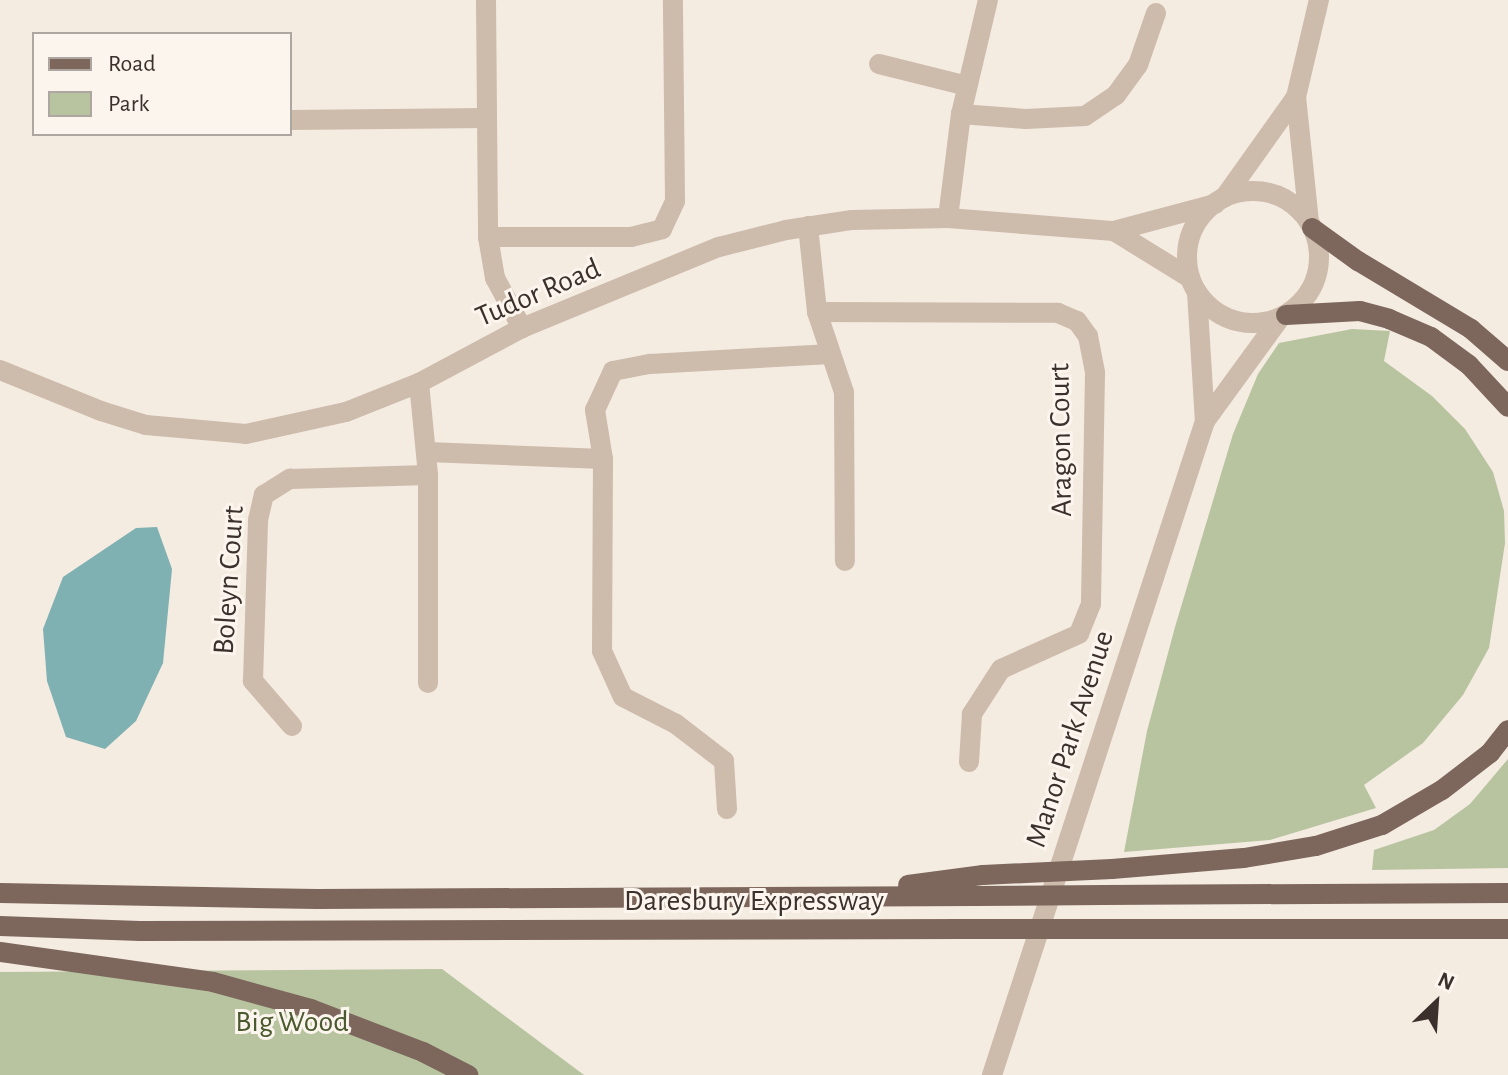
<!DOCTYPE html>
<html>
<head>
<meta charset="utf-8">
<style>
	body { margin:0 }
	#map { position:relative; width:1508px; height:1075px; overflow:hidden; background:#f4ebe1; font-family:"Alegreya Sans",sans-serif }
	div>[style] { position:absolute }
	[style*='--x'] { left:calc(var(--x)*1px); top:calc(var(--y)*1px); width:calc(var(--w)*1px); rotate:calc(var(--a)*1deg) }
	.green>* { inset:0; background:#b8c4a0 }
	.water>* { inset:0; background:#7fb0b2 }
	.minor>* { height:20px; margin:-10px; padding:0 10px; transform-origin:10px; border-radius:10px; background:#cdbbac }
	.minor>.ring { margin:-10px; padding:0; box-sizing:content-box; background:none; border:20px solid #cdbbac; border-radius:50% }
	.major>* { height:20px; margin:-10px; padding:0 10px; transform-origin:10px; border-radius:10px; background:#7d675c }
	.major-bridge>* { height:20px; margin:-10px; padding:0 10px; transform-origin:10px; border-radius:10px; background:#7d675c }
	span { translate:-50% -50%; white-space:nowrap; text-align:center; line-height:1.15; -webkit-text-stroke:6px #fbf5ee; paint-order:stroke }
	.street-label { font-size:30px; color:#3b302b }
	.park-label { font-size:30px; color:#4a5a2e }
	.legend { position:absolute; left:32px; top:32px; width:260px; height:104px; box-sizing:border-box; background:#fbf5ee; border:2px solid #aea6a0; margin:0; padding:10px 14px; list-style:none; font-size:24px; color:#3b302b }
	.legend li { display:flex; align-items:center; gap:16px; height:40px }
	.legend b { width:40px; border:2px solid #aea6a0 }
	.north { position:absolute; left:1396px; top:963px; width:80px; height:80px; -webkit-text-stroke:6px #fbf5ee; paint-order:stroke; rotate:25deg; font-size:22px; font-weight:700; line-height:32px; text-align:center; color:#3b302b }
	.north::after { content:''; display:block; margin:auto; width:28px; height:36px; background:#3b302b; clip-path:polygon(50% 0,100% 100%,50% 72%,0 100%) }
</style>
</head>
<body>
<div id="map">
	<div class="green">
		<div style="clip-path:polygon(1352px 329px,1390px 331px,1384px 361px,1432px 396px,1465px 429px,1493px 472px,1504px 511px,1505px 543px,1489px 648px,1463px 695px,1423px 743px,1364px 785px,1376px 808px,1270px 840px,1124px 852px,1147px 731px,1175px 627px,1233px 434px,1258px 374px,1279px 343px)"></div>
		<div style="clip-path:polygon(1508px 759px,1508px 868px,1372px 870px,1374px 850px,1434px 830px,1470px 804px)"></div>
		<div style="clip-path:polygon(442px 969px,584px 1075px,0 1075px,0 972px)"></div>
	</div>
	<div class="water">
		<div style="clip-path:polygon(157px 527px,172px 569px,163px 663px,136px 721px,105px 749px,66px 737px,47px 681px,43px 629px,63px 577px,136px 528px)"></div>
	</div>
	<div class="minor">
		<div style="--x:486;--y:0;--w:237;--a:89.5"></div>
		<div style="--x:488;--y:237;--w:42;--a:80.3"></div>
		<div style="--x:495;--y:278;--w:57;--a:61.6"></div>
		<div style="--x:879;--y:64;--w:91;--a:14"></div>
		<div style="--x:961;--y:114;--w:65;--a:4.4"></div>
		<div style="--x:1026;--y:119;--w:59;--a:-2.9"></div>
		<div style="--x:1085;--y:116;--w:37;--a:-34"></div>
		<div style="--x:1116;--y:95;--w:37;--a:-54"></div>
		<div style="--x:1138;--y:65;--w:55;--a:-70.9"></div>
		<div style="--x:290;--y:120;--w:195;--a:-0.6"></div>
		<div class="ring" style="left:1187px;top:191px;width:112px;height:112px"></div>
		<div style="--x:1224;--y:198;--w:124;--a:-54.5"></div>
		<div style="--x:948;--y:218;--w:105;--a:-82.9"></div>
		<div style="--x:961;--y:114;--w:117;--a:-76.7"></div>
		<div style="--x:1309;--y:222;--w:126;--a:-95.9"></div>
		<div style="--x:1296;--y:97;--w:100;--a:-76.7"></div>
		<div style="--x:808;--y:226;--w:86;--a:84"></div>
		<div style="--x:817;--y:312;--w:84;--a:71.4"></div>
		<div style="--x:844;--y:392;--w:169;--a:89.7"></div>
		<div style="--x:1114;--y:231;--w:89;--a:31.7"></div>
		<div style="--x:488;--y:237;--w:143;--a:0"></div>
		<div style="--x:631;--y:237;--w:32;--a:-14"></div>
		<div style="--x:662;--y:229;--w:31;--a:-65"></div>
		<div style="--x:675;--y:201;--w:201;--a:-90.6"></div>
		<div style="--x:1197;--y:292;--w:129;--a:86.5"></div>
		<div style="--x:817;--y:312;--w:241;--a:0.2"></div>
		<div style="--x:1058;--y:313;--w:21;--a:23"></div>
		<div style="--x:1077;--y:321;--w:19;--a:54"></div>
		<div style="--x:1088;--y:336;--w:38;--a:79"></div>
		<div style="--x:1095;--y:373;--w:231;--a:91"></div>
		<div style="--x:1091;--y:604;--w:32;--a:112"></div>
		<div style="--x:1079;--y:634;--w:85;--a:155.8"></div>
		<div style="--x:1001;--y:669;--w:54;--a:122.8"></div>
		<div style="--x:972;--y:714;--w:48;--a:93.6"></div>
		<div style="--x:0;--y:370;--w:109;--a:22.1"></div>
		<div style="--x:101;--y:411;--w:47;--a:17.3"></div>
		<div style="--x:146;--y:425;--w:100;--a:5.1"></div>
		<div style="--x:246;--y:434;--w:102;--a:-12.4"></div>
		<div style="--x:346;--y:412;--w:79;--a:-21.7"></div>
		<div style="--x:419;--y:383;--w:117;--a:-28.1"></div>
		<div style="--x:522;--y:328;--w:213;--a:-22.4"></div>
		<div style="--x:719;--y:247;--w:69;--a:-14.2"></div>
		<div style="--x:786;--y:230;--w:67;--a:-8.6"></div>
		<div style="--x:852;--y:220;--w:96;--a:-1.2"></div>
		<div style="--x:948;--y:218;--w:167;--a:4.5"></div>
		<div style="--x:1114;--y:231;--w:105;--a:-15"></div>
		<div style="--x:419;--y:383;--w:92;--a:84.4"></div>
		<div style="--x:428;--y:475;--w:208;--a:90"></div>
		<div style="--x:427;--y:452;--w:176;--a:2.3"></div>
		<div style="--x:292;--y:726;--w:60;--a:-130.9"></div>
		<div style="--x:253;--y:681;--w:161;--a:-88.2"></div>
		<div style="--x:258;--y:520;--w:26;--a:-77"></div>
		<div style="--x:264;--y:495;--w:31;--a:-32"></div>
		<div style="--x:290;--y:479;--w:138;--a:-1.7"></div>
		<div style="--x:727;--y:809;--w:48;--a:-93.6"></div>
		<div style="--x:724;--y:761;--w:61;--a:-142.4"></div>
		<div style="--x:676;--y:724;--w:59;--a:-153"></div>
		<div style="--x:623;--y:697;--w:51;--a:-114.5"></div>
		<div style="--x:602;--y:651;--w:192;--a:-89.7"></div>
		<div style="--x:603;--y:459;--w:50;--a:-99.3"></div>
		<div style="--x:595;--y:410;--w:43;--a:-65.2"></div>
		<div style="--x:613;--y:371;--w:38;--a:-11"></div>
		<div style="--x:650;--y:364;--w:181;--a:-3.2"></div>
		<div style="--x:992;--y:1075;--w:688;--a:-71.96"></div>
		<div style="--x:1205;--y:421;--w:127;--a:-53.9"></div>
	</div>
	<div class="major">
		<div style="--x:1312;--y:228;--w:57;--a:35.7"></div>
		<div style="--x:1358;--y:261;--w:132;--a:31"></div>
		<div style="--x:1471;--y:329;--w:49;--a:40.9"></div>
		<div style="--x:1286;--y:315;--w:74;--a:-3.1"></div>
		<div style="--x:1360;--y:311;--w:30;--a:15"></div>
		<div style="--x:1389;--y:319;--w:46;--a:23.2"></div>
		<div style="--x:1431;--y:337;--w:47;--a:36.4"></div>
		<div style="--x:1469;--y:365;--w:57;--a:47.1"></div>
		<div style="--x:1112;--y:869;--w:132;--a:-4.8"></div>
		<div style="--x:1244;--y:858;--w:73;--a:-9.5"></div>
		<div style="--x:1316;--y:846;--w:69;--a:-17.7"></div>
		<div style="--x:1382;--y:825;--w:69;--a:-30.3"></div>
		<div style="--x:1442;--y:790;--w:61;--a:-37.6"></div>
		<div style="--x:1490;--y:753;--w:29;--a:-52"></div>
		<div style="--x:908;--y:885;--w:76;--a:-7.6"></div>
		<div style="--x:0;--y:893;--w:317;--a:1.1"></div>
		<div style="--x:317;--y:899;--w:659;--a:-0.26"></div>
		<div style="--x:1104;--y:895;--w:404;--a:-0.3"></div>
		<div style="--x:0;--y:926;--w:140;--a:2"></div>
		<div style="--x:140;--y:931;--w:824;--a:-0.14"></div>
		<div style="--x:1094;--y:929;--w:414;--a:0"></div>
		<div style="--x:0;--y:952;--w:215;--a:8"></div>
		<div style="--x:213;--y:982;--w:102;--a:15.4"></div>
		<div style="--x:311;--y:1009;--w:120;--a:21"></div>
		<div style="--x:423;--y:1052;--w:51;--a:27.1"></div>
	</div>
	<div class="major-bridge">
		<div style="--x:983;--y:875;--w:129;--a:-2.7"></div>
		<div style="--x:976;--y:896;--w:128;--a:-0.4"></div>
		<div style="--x:964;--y:929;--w:130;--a:0"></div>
	</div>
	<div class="street-label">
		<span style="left:538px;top:293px;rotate:-23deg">Tudor Road</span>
		<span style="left:1061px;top:440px;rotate:-91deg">Aragon Court</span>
		<span style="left:229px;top:580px;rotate:-86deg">Boleyn Court</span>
		<span style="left:1070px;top:739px;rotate:-72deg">Manor Park Avenue</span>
		<span style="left:754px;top:901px">Daresbury Expressway</span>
	</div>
	<div class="park-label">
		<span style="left:292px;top:1022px">Big Wood</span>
	</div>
	<ul class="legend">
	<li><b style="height:10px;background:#7d675c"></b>Road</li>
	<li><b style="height:22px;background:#b8c4a0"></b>Park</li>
	</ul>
	<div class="north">N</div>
</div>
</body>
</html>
